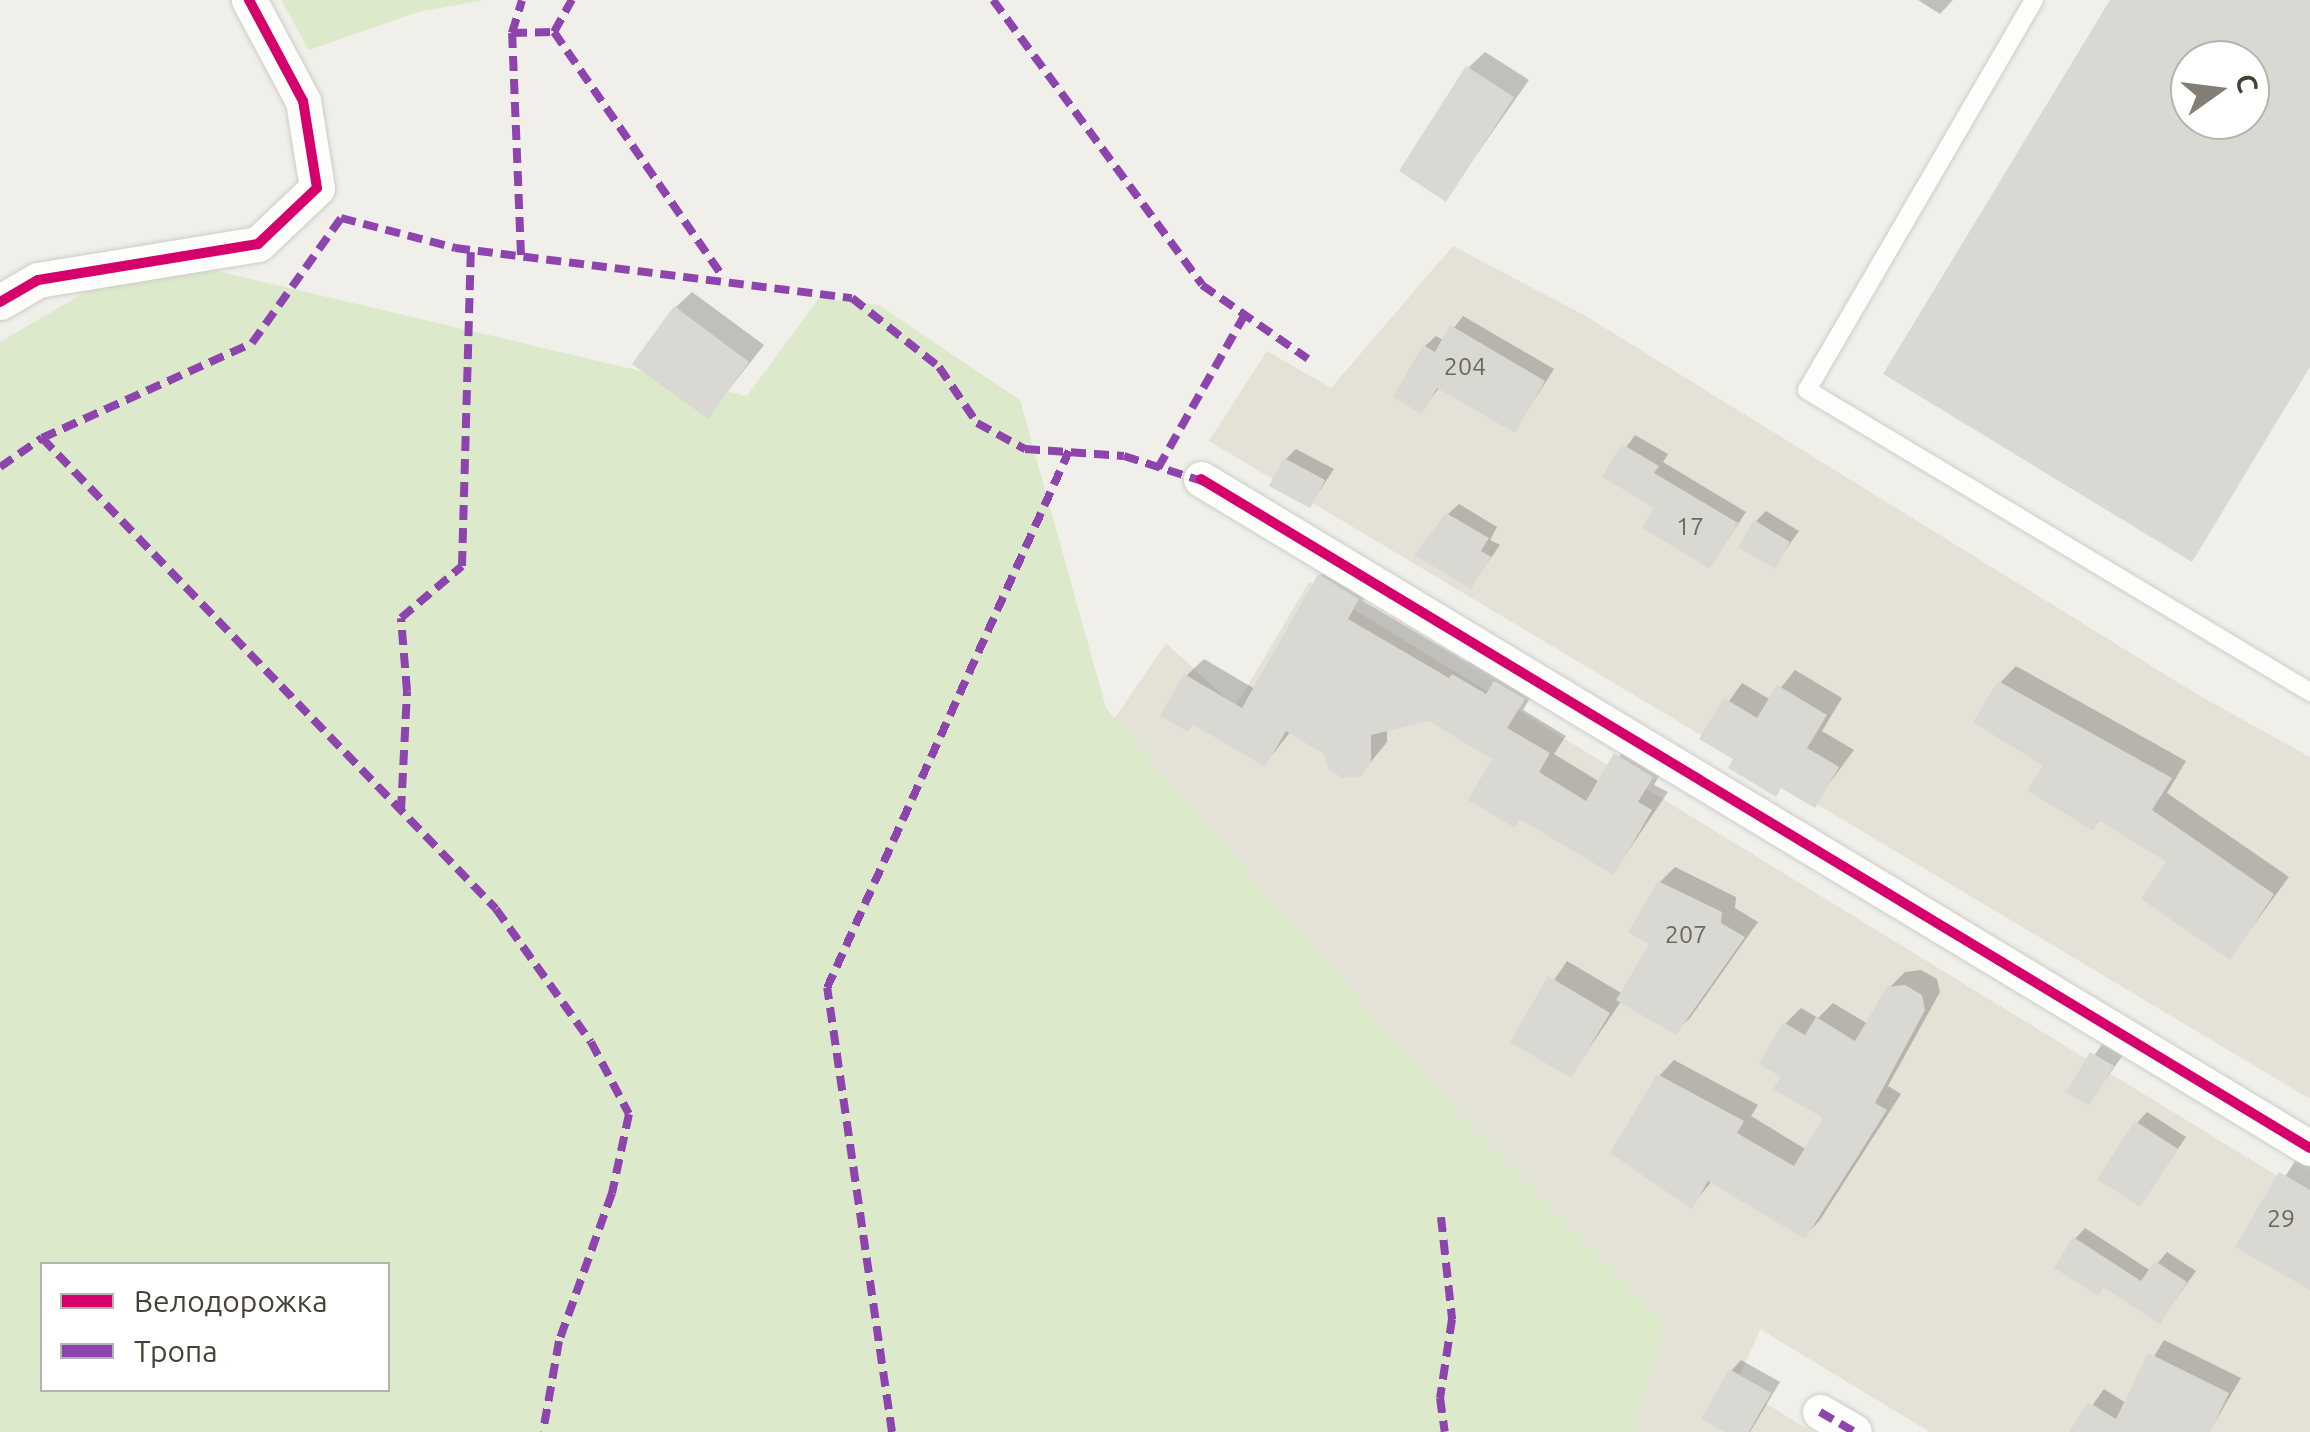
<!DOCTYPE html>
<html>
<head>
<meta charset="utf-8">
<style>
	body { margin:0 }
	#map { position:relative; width:2310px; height:1432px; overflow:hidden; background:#f0efea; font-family:Ubuntu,sans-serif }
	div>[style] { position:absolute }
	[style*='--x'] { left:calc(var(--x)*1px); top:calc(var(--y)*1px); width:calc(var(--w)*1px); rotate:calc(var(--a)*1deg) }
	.residential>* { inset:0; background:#e4e1d7 }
	.green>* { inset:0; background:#dceacb }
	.shadow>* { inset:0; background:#0003 }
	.building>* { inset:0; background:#dad8d2 }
	.roads { filter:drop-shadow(0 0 2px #ceccc7) drop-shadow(0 0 2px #ceccc7) }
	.lane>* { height:18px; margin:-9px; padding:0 9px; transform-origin:9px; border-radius:9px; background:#fdfdfc }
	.street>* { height:35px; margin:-17.5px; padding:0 17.5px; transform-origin:17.5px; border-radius:17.5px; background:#fdfdfc }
	.quiet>* { height:8px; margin-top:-4px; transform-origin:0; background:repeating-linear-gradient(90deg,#8e44ad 0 15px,transparent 0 23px) }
	.cycleway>* { height:10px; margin:-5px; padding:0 5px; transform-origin:5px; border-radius:5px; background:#d6006c }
	span { translate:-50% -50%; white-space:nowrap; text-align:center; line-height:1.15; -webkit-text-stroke:8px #fff; paint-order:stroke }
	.number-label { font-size:25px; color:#6c685e }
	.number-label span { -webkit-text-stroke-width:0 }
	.legend { position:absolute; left:40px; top:1262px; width:350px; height:130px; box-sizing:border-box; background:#fff; border:2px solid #b5b3af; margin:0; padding:12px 18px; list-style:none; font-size:30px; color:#464136 }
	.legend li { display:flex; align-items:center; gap:20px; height:50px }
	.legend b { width:50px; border:2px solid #b5b3af }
	.north { position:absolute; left:2170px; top:40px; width:100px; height:100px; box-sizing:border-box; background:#fff; border:2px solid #b5b3af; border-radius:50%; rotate:76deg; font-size:28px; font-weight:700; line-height:40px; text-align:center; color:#464136 }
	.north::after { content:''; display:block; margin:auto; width:35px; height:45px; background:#827e75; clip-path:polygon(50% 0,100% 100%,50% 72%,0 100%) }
</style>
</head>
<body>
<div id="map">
	<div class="residential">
		<div style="clip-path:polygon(1453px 246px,1584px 315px,2200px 696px,2310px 757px,2310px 1099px,1209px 441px,1267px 351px,1331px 388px)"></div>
		<div style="clip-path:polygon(1309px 582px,2310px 1196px,2310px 1432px,1930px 1432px,1760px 1329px,1736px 1385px,1812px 1432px,1599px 1432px,1108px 728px,1166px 643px,1235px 707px)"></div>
	</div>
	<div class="green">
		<div style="clip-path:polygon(281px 0,485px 0,418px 12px,309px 50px)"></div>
		<div style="clip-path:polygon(evenodd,149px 255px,747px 396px,819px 298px,879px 305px,1020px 400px,1106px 708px,1463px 1118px,1665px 1322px,1635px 1432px,0 1432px,0 342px,149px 255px,42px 1264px,388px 1264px,388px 1390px,42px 1390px,42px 1264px)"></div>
	</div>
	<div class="shadow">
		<div style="clip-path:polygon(1918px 0,1953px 0,1940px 14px)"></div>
		<div style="clip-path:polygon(1485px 52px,1529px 80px,1446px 198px,1468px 68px)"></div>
		<div style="clip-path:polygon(692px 292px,764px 345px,708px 416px,675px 308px)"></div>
		<div style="clip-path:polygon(1463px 316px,1554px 369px,1515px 430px,1440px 387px,1422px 410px,1396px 396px,1425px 346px,1436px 336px,1444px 341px)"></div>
		<div style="clip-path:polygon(1635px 435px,1668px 454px,1663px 462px,1746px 512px,1710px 566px,1657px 507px,1606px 476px)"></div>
		<div style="clip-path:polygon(1296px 449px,1334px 469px,1310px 505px,1286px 459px)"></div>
		<div style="clip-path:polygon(1459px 504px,1497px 527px,1490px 540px,1500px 545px,1471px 586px,1448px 514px)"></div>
		<div style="clip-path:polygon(1766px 511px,1799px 531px,1774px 566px,1756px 521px)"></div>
		<div style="clip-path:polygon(1337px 559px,1374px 581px,1363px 601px,1467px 662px,1540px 681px,1523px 710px,1566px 736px,1554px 754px,1600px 782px,1633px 738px,1669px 759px,1654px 785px,1668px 792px,1614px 872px,1522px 817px,1515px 825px,1495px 758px,1430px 719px,1387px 728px,1387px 742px,1361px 774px,1291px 731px,1265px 764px,1194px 722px,1188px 729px,1186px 676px,1204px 659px,1255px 689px,1320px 576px)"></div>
		<div style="clip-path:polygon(2016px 666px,2186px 761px,2167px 793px,2289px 877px,2230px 957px,2170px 861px,2101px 819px,2092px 828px,2046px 765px,2000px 683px)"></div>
		<div style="clip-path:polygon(1795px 670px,1842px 698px,1822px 731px,1854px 750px,1814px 804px,1703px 738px,1742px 683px,1771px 700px)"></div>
		<div style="clip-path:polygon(1675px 867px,1736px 897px,1735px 908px,1758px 922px,1690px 1018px,1675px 1032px,1622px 1000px,1571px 1075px,1513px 1041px,1567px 961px,1623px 994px,1653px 943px,1660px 882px)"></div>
		<div style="clip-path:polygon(1921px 970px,1937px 979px,1940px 992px,1888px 1086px,1901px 1094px,1820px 1220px,1805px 1236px,1712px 1181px,1692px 1205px,1659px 1076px,1674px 1060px,1758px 1105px,1751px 1116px,1807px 1150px,1826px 1117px,1784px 1076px,1785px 1024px,1801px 1008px,1818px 1018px,1833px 1003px,1868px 1024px,1889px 988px,1905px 972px)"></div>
		<div style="clip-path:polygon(2103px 1043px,2123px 1055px,2089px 1103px,2069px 1091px)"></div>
		<div style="clip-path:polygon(2147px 1112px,2186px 1137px,2140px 1204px,2137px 1123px)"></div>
		<div style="clip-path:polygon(2298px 1157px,2310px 1164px,2310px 1287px,2239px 1246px)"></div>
		<div style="clip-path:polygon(2085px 1228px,2151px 1271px,2167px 1252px,2196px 1271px,2160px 1321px,2075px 1239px)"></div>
		<div style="clip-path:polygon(2164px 1340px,2241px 1378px,2209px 1432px,2073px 1432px,2104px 1389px,2126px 1403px)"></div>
		<div style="clip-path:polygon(1741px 1360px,1780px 1382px,1750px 1432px,1730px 1432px,1731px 1371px)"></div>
	</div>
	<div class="building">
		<div style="clip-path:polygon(evenodd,2110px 0,2310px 0,2310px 367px,2192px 562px,1883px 374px,2110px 0,2190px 60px,2250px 60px,2250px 120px,2190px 120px,2190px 60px)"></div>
		<div style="clip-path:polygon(1466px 66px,1514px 97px,1446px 202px,1399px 171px)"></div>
		<div style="clip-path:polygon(674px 306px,749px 362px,708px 419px,632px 364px)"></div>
		<div style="clip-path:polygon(1450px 325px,1545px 381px,1515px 433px,1437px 388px,1422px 414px,1393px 397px,1423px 345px,1435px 352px)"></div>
		<div style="clip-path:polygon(1622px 444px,1659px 466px,1654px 473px,1738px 523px,1710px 569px,1642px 528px,1654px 508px,1602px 477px)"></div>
		<div style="clip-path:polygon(1284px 458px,1325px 480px,1310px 508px,1269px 486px)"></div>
		<div style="clip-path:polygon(1446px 513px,1489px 538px,1481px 551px,1491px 557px,1471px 589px,1414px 555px)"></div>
		<div style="clip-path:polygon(1754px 520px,1790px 542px,1775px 569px,1738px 547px)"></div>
		<div style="clip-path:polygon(1318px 574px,1359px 599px,1348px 619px,1449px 678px,1452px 674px,1486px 694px,1494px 681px,1525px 699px,1507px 728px,1550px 753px,1539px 772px,1586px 801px,1614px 753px,1653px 777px,1638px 802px,1652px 810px,1614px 875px,1520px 819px,1515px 828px,1468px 800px,1492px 759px,1429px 721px,1371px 735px,1371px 761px,1362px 776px,1343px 778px,1329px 770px,1324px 754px,1286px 731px,1265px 767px,1192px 724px,1188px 732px,1160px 716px,1184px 674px,1242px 708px)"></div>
		<div style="clip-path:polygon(1998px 681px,2172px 778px,2152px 810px,2274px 894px,2230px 960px,2141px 899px,2166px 862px,2099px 820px,2093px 831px,2027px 790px,2043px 766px,1973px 722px)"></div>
		<div style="clip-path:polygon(1777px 685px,1827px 715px,1807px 748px,1839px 767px,1815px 808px,1781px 788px,1776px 797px,1728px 768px,1733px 759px,1699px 739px,1724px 698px,1757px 718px)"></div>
		<div style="clip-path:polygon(1658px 881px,1722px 912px,1721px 923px,1745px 937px,1676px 1035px,1616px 1000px,1649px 944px,1628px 932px)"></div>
		<div style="clip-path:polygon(1548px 976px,1610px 1013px,1571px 1078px,1510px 1042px)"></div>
		<div style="clip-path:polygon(1905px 985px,1922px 995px,1925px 1010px,1875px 1103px,1887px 1110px,1805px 1239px,1708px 1181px,1692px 1209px,1610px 1153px,1657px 1074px,1744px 1121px,1737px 1133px,1794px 1166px,1823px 1118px,1773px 1089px,1781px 1077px,1759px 1064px,1783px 1022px,1805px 1035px,1816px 1017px,1855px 1041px,1887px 987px)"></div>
		<div style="clip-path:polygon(2090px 1052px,2114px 1066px,2089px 1106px,2066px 1092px)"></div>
		<div style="clip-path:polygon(2135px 1121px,2178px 1149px,2140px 1207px,2097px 1179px)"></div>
		<div style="clip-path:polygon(2279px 1172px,2310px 1190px,2310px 1290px,2235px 1247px)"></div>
		<div style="clip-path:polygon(2073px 1237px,2141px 1281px,2155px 1261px,2187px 1282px,2160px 1324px,2104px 1288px,2098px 1296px,2054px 1268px)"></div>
		<div style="clip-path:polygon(2148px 1353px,2229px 1393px,2210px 1432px,2069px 1432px,2088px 1402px,2116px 1419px)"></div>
		<div style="clip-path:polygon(1729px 1369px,1771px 1393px,1749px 1432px,1725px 1432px,1701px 1419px)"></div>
	</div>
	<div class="roads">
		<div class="lane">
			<div style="--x:2034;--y:0;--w:451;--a:120.2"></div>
			<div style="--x:1807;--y:390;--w:587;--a:30.98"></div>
		</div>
		<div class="street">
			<div style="--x:0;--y:302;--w:44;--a:-30.1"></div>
			<div style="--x:38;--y:280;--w:223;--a:-9.3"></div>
			<div style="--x:258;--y:244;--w:81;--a:-43.5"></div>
			<div style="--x:317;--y:188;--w:88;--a:-99.1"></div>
			<div style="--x:303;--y:101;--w:115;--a:-118.1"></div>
			<div style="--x:1201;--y:479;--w:1295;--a:31.1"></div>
			<div style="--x:1820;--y:1412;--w:39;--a:30"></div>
		</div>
	</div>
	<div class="quiet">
		<div style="--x:993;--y:0;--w:353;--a:53.7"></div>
		<div style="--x:1202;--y:285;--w:129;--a:34.9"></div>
		<div style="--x:554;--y:32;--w:299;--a:55.4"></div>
		<div style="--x:512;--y:33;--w:42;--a:-1.4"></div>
		<div style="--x:554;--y:32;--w:37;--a:-61"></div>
		<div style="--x:521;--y:255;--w:222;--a:-92.3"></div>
		<div style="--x:512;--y:33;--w:34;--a:-73"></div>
		<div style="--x:42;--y:438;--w:654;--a:46.05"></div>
		<div style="--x:496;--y:909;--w:163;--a:54.5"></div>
		<div style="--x:591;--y:1042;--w:81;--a:62.2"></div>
		<div style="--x:629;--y:1114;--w:81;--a:102.1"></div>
		<div style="--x:612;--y:1193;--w:157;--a:109.7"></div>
		<div style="--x:559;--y:1341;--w:92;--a:100"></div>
		<div style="--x:0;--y:467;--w:51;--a:-34.6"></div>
		<div style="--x:42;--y:438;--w:230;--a:-24.3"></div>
		<div style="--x:252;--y:343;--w:153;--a:-54.5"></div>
		<div style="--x:341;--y:218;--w:118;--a:14.7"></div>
		<div style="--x:455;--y:248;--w:400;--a:7.2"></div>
		<div style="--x:852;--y:298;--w:111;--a:38.4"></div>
		<div style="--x:939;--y:367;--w:68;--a:55.8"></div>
		<div style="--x:977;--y:423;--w:55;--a:28.4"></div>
		<div style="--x:1025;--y:449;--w:99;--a:4"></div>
		<div style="--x:1124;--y:456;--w:85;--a:17.8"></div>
		<div style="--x:1158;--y:468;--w:177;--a:-60.5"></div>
		<div style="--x:401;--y:811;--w:120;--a:-87.1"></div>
		<div style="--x:407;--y:691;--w:73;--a:-94.7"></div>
		<div style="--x:401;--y:618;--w:80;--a:-40.4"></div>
		<div style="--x:462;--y:566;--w:316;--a:-88.4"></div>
		<div style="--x:1441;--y:1217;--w:103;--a:83.8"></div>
		<div style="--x:1452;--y:1319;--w:80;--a:98.6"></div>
		<div style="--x:1440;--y:1398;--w:34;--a:82"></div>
		<div style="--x:1820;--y:1412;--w:39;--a:30"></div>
		<div style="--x:892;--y:1432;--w:449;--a:-98.3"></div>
		<div style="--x:827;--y:988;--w:589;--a:-65.74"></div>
	</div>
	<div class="cycleway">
		<div style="--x:0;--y:302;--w:44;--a:-30.1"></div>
		<div style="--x:38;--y:280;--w:223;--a:-9.3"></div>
		<div style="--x:258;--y:244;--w:81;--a:-43.5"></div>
		<div style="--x:317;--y:188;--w:88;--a:-99.1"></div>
		<div style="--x:303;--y:101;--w:115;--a:-118.1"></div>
		<div style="--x:1201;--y:479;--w:1295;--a:31.1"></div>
	</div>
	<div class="number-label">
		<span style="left:1465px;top:366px">204</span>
		<span style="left:1690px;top:526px">17</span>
		<span style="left:1686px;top:934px">207</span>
		<span style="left:2281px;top:1218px">29</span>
	</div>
	<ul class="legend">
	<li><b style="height:12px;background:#d6006c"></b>Велодорожка</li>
	<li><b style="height:12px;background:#8e44ad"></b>Тропа</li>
	</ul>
	<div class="north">С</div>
</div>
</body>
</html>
